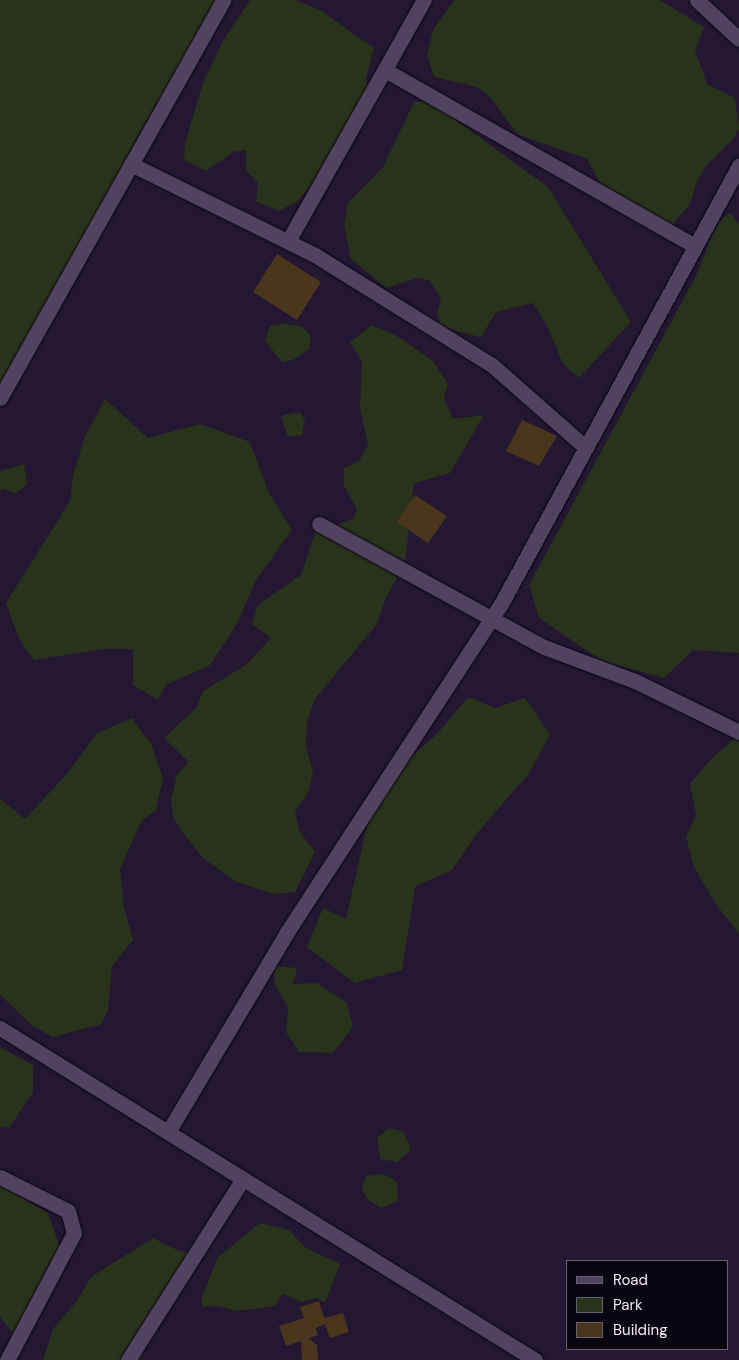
<!DOCTYPE html>
<html>
<head>
<meta charset="utf-8">
<style>
	body { margin:0 }
	#map { position:relative; width:739px; height:1360px; overflow:hidden; background:#231731; font-family:"DM Sans",sans-serif }
	div>[style] { position:absolute }
	[style*='--x'] { left:calc(var(--x)*1px); top:calc(var(--y)*1px); width:calc(var(--w)*1px); rotate:calc(var(--a)*1deg) }
	.green>* { inset:0; background:#29321b }
	.building>* { inset:0; background:#4a361d }
	.roads { filter:drop-shadow(0 0 1px #0d0318) drop-shadow(0 0 1px #0d0318) }
	.minor>* { height:15px; margin:-7.5px; padding:0 7.5px; transform-origin:7.5px; border-radius:7.5px; background:#504360 }
	span { translate:-50% -50%; white-space:nowrap; text-align:center; line-height:1.15; -webkit-text-stroke:5px #0a0610; paint-order:stroke }
	.legend { position:absolute; left:566px; top:1260px; width:162px; height:90px; box-sizing:border-box; background:#0a0610; border:1px solid #66616e; margin:0; padding:6px 9px; list-style:none; font-size:15px; color:#f1eafb }
	.legend li { display:flex; align-items:center; gap:10px; height:25px }
	.legend b { width:25px; border:1px solid #66616e }
</style>
</head>
<body>
<div id="map">
	<div class="green">
		<div style="clip-path:polygon(0 0,218px 0,139px 134px,49px 310px,0 389px)"></div>
		<div style="clip-path:polygon(250px 0,295px 0,320px 10px,374px 48px,366px 78px,372px 107px,298px 201px,279px 211px,256px 201px,258px 183px,246px 170px,246px 150px,233px 152px,206px 171px,184px 160px,185px 143px,204px 80px,224px 39px)"></div>
		<div style="clip-path:polygon(454px 0,660px 0,704px 27px,695px 50px,707px 84px,735px 98px,739px 128px,733px 140px,708px 164px,697px 181px,690px 204px,669px 229px,600px 184px,587px 159px,517px 134px,491px 98px,477px 87px,434px 77px,427px 55px,433px 30px)"></div>
		<div style="clip-path:polygon(414px 102px,431px 102px,548px 187px,631px 322px,579px 378px,563px 364px,548px 328px,533px 303px,496px 312px,481px 337px,460px 332px,441px 325px,437px 314px,441px 298px,429px 280px,417px 278px,386px 288px,351px 259px,344px 225px,348px 203px,383px 167px)"></div>
		<div style="clip-path:polygon(731px 213px,739px 224px,739px 653px,693px 650px,664px 678px,602px 661px,539px 618px,529px 585px,696px 276px,713px 233px,723px 217px)"></div>
		<div style="clip-path:polygon(285px 324px,301px 326px,311px 336px,309px 349px,293px 360px,282px 362px,265px 341px,270px 326px)"></div>
		<div style="clip-path:polygon(372px 325px,397px 336px,433px 361px,448px 384px,444px 398px,453px 419px,484px 415px,450px 473px,414px 483px,405px 563px,385px 600px,377px 624px,315px 699px,307px 722px,306px 746px,313px 772px,309px 791px,295px 812px,300px 832px,315px 852px,295px 892px,274px 894px,237px 882px,204px 859px,184px 834px,173px 817px,171px 801px,177px 774px,189px 762px,164px 738px,196px 708px,203px 691px,246px 665px,271px 638px,252px 624px,258px 605px,301px 575px,315px 533px,353px 519px,357px 509px,344px 486px,344px 468px,359px 461px,368px 445px,360px 408px,362px 362px,350px 342px)"></div>
		<div style="clip-path:polygon(105px 399px,148px 438px,200px 424px,250px 442px,268px 491px,292px 530px,256px 580px,237px 624px,210px 665px,166px 685px,158px 700px,133px 685px,133px 649px,103px 649px,34px 660px,19px 639px,6px 603px,70px 501px,73px 475px,85px 436px)"></div>
		<div style="clip-path:polygon(300px 412px,305px 421px,302px 435px,288px 437px,281px 416px)"></div>
		<div style="clip-path:polygon(24px 464px,27px 484px,16px 493px,2px 489px,0 494px,0 471px)"></div>
		<div style="clip-path:polygon(468px 697px,495px 708px,525px 698px,550px 735px,528px 775px,478px 832px,452px 870px,415px 887px,402px 970px,355px 983px,307px 947px,323px 908px,346px 919px,366px 830px,389px 777px,438px 733px)"></div>
		<div style="clip-path:polygon(132px 718px,152px 746px,163px 778px,156px 810px,141px 822px,120px 869px,124px 907px,133px 940px,112px 966px,108px 1010px,102px 1024px,53px 1037px,33px 1026px,0 995px,0 799px,25px 819px,67px 774px,97px 733px)"></div>
		<div style="clip-path:polygon(737px 736px,739px 737px,739px 934px,715px 903px,694px 867px,686px 837px,696px 815px,690px 784px,712px 758px)"></div>
		<div style="clip-path:polygon(274px 966px,297px 968px,293px 984px,317px 983px,347px 1003px,353px 1027px,333px 1053px,299px 1052px,286px 1032px,288px 1008px,275px 985px)"></div>
		<div style="clip-path:polygon(0 1047px,33px 1065px,33px 1092px,9px 1128px,0 1127px)"></div>
		<div style="clip-path:polygon(389px 1128px,404px 1132px,411px 1150px,397px 1162px,380px 1159px,377px 1138px)"></div>
		<div style="clip-path:polygon(383px 1174px,397px 1182px,398px 1201px,381px 1208px,368px 1200px,362px 1190px,366px 1176px)"></div>
		<div style="clip-path:polygon(0 1185px,48px 1213px,61px 1250px,15px 1336px,0 1317px)"></div>
		<div style="clip-path:polygon(260px 1223px,289px 1230px,306px 1248px,340px 1264px,325px 1303px,316px 1298px,302px 1302px,282px 1294px,275px 1306px,236px 1311px,218px 1306px,203px 1307px,201px 1299px,218px 1257px)"></div>
		<div style="clip-path:polygon(153px 1238px,177px 1250px,199px 1255px,150px 1332px,141px 1360px,43px 1360px,53px 1329px,76px 1302px,91px 1277px)"></div>
	</div>
	<div class="building">
		<div style="clip-path:polygon(277px 254px,321px 282px,297px 320px,253px 292px)"></div>
		<div style="clip-path:polygon(522px 420px,557px 436px,539px 466px,506px 451px)"></div>
		<div style="clip-path:polygon(415px 495px,447px 516px,428px 543px,397px 522px)"></div>
		<div style="clip-path:polygon(319px 1301px,324px 1318px,343px 1313px,349px 1332px,330px 1338px,325px 1324px,316px 1328px,318px 1335px,309px 1338px,317px 1345px,318px 1360px,302px 1360px,301px 1341px,286px 1346px,279px 1326px,304px 1318px,300px 1307px)"></div>
	</div>
	<div class="roads">
		<div class="minor">
			<div style="--x:697;--y:0;--w:57;--a:42.9"></div>
			<div style="--x:385;--y:70;--w:356;--a:29.6"></div>
			<div style="--x:131;--y:164;--w:205;--a:26.3"></div>
			<div style="--x:315;--y:255;--w:208;--a:31.9"></div>
			<div style="--x:492;--y:365;--w:125;--a:41.4"></div>
			<div style="--x:288;--y:241;--w:277;--a:-60.6"></div>
			<div style="--x:0;--y:398;--w:456;--a:-60.7"></div>
			<div style="--x:319;--y:524;--w:256;--a:28.7"></div>
			<div style="--x:544;--y:647;--w:97;--a:20.5"></div>
			<div style="--x:635;--y:681;--w:116;--a:26.1"></div>
			<div style="--x:0;--y:1028;--w:630;--a:31.82"></div>
			<div style="--x:168;--y:1132;--w:233;--a:-59.2"></div>
			<div style="--x:287;--y:932;--w:392;--a:-56.9"></div>
			<div style="--x:501;--y:604;--w:499;--a:-61.5"></div>
			<div style="--x:0;--y:1177;--w:76;--a:26.6"></div>
			<div style="--x:68;--y:1211;--w:23;--a:75"></div>
			<div style="--x:74;--y:1233;--w:144;--a:117.8"></div>
			<div style="--x:128;--y:1360;--w:214;--a:-57.6"></div>
		</div>
	</div>
	<ul class="legend">
	<li><b style="height:6px;background:#504360"></b>Road</li>
	<li><b style="height:14px;background:#29321b"></b>Park</li>
	<li><b style="height:14px;background:#4a361d"></b>Building</li>
	</ul>
</div>
</body>
</html>
